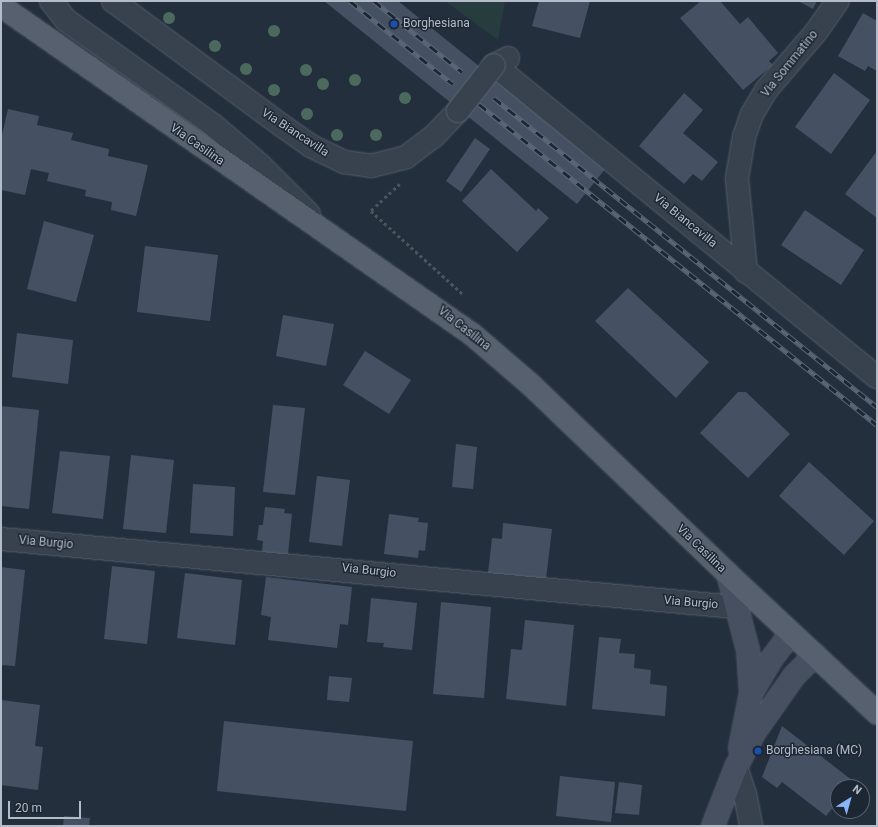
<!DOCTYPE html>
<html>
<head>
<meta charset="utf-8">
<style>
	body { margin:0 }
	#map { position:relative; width:878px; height:827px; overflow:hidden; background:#242f3e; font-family:Roboto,sans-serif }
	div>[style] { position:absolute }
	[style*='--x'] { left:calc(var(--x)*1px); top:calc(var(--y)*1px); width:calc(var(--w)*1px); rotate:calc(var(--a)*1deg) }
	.green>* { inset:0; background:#263c3f }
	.building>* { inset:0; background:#455162 }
	.path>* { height:2.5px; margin-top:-1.25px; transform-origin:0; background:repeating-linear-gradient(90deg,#44595c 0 3px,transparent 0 6px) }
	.roads { filter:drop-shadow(0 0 1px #565f6c) drop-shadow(0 0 1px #565f6c) }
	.street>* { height:22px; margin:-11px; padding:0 11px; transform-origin:11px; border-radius:11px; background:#38414e }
	.secondary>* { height:22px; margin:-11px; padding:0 11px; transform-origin:11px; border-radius:11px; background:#465061 }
	.primary>* { height:22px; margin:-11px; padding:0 11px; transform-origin:11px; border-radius:11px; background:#56606e }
	.rail>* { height:4.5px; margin-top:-2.25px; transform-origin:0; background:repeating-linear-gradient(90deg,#1d2633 0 9px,#5a6575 0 18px); box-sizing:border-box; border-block:1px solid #5a6575 }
	.bridges { filter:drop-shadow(0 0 1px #565f6c) drop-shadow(0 0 1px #565f6c) }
	.street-bridge>* { height:22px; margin:-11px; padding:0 11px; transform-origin:11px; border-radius:11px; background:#38414e }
	.trees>* { width:12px; height:12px; margin:-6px; border-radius:50%; background:#4b6a5d }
	.dots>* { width:11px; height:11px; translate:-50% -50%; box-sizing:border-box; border:2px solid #1d2633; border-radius:50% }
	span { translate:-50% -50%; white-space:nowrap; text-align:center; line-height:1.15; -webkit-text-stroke:3px #1d2633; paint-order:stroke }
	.poi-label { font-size:12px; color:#b4bcc9 }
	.left { translate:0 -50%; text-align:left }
	.street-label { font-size:12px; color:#b4bcc9 }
	.frame { position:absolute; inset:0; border:2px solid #b4bcc9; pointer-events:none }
	.north { position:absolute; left:830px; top:779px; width:40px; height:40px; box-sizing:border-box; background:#1d2633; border:1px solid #59626f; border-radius:50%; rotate:37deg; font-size:11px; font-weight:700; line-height:16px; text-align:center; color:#b4bcc9 }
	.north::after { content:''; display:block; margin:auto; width:14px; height:18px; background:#8ab4f8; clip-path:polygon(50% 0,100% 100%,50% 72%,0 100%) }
	.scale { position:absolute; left:8px; top:801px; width:73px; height:18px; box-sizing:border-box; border:2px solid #b4bcc9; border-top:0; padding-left:5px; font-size:12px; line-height:14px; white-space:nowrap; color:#b4bcc9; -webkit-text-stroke:3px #1d2633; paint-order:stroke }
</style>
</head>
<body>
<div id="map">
	<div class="green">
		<div style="clip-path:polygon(445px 1px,505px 1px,498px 40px)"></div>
	</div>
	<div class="building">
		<div style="clip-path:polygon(324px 1px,398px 1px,606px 168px,577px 204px)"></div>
		<div style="clip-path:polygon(539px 1px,590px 1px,580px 38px,532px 26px)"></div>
		<div style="clip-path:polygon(701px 1px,720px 1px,740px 24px,748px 17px,778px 53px,769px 61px,773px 65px,743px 90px,680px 18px)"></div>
		<div style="clip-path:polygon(798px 1px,817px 1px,813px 9px)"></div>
		<div style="clip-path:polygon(863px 13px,877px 21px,877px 71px,868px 66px,865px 71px,838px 56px)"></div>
		<div style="clip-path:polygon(834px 73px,870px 100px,831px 154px,795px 127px)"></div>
		<div style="clip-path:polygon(684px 93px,703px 110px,683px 133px,718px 162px,702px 181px,693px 174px,684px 184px,639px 146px)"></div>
		<div style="clip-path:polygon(8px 109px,39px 116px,37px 125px,73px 133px,71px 140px,109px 149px,108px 156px,148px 165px,136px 216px,111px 210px,112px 202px,85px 196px,86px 190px,47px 181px,49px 173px,31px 169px,25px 195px,1px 190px,1px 139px)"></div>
		<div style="clip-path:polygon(475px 138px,490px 149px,461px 192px,446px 181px)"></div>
		<div style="clip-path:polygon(877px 151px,877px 218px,845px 194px)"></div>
		<div style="clip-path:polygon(491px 169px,536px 211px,538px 208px,549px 218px,517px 252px,462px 201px)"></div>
		<div style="clip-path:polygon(805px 210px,864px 250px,841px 285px,781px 245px)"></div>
		<div style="clip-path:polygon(44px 221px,94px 235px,76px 302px,27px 289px)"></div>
		<div style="clip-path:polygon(145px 246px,218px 255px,210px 321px,137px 312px)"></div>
		<div style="clip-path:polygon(628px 288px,709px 362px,676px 398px,595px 321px)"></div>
		<div style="clip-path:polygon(283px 315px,334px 324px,326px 366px,276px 356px)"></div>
		<div style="clip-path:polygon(17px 333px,73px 340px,68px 384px,12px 377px)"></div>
		<div style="clip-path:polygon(365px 351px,411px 380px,389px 414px,343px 385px)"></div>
		<div style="clip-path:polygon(738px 392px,746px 392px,790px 434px,748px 478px,700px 433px)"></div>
		<div style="clip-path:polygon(273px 405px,305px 408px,295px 495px,263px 492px)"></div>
		<div style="clip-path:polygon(1px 406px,39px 410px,29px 509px,1px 506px)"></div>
		<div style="clip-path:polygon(456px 444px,477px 447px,473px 489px,452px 487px)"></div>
		<div style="clip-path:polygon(60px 451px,110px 456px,103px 519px,52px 513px)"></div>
		<div style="clip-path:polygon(131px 455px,174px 460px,166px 533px,123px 529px)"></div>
		<div style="clip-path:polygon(809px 462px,874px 521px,844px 555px,779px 496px)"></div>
		<div style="clip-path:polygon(317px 476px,350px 480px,342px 546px,309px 542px)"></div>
		<div style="clip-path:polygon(193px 484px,235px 487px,233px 536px,190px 533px)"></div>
		<div style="clip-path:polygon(265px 507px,285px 509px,284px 513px,292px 514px,288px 555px,262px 552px,263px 541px,257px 540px,259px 525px,263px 525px)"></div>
		<div style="clip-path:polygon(389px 514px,419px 518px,418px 522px,428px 523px,425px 551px,419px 550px,418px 558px,384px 554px)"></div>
		<div style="clip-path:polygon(503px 523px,552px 529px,546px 579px,488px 573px,492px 538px,502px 539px)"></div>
		<div style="clip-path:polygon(112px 566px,155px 571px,147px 644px,104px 639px)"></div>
		<div style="clip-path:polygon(1px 567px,25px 570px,15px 666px,1px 665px)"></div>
		<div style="clip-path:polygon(185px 573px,242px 580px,235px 645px,177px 638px)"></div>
		<div style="clip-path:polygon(266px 577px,352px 587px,348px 625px,340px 624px,337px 648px,268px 640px,271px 617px,261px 615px)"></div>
		<div style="clip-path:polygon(371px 598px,417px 603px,412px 650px,383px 647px,384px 643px,367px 642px)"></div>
		<div style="clip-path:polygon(441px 602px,491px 607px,484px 698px,433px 694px)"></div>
		<div style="clip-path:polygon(525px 620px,574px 625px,566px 706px,506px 699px,511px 649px,522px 650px)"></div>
		<div style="clip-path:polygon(599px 637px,621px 639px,619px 653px,635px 654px,634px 668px,651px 670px,650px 684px,667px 686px,665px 716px,592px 709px)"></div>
		<div style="clip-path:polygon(329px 676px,352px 678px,349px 702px,327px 700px)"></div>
		<div style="clip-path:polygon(1px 700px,40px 705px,35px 746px,43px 747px,38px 790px,1px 785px)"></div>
		<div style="clip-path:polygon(224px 721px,413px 741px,406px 811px,217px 791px)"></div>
		<div style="clip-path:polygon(782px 726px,853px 781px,849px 787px,838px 787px,838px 801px,826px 816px,782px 782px,777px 788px,762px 777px)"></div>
		<div style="clip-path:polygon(560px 776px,615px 782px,611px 822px,556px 816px)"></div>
		<div style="clip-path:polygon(619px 782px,642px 785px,639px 815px,615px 813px)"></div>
		<div style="clip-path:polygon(64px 816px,90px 818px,89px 826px,63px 826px)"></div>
	</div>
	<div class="path">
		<div style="--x:400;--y:184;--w:40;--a:137"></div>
		<div style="--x:371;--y:211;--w:124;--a:42.1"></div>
	</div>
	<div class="roads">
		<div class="street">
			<div style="--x:51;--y:1;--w:24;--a:52"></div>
			<div style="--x:66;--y:20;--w:181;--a:35.5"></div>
			<div style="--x:213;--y:125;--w:62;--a:40.4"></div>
			<div style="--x:260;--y:165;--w:69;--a:45"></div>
			<div style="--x:113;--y:1;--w:212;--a:36.4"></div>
			<div style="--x:284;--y:127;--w:33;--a:35"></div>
			<div style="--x:311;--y:146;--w:37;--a:26"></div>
			<div style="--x:344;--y:162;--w:27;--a:8"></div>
			<div style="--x:371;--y:166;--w:36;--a:-14"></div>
			<div style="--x:406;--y:157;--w:34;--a:-37"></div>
			<div style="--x:433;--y:137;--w:36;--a:-46"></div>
			<div style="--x:508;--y:58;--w:16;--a:153"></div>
			<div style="--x:494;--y:65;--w:494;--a:39.2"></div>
			<div style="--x:746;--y:272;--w:94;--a:-95.5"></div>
			<div style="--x:737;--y:178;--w:42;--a:-80.3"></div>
			<div style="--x:744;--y:137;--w:24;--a:-71"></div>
			<div style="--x:752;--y:114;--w:29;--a:-59"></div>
			<div style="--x:767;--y:89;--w:75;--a:-49.3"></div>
			<div style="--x:816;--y:32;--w:38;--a:-55"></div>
			<div style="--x:1;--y:539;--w:738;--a:5.29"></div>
			<div style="--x:736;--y:767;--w:28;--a:72"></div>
			<div style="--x:745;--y:794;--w:33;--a:79"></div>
		</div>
		<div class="secondary">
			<div style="--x:728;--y:574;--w:79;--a:75.3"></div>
			<div style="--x:748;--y:650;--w:43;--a:86"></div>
			<div style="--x:740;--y:748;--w:56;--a:-78.7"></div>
			<div style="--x:751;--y:693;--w:37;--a:-59"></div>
			<div style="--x:770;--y:661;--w:35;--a:-53"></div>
			<div style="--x:713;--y:826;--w:63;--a:-68.7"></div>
			<div style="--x:736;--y:767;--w:38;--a:-62"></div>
			<div style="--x:754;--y:733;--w:70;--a:-54.9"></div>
			<div style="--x:794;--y:676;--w:30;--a:-45"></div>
		</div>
		<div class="primary">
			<div style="--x:1;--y:6;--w:575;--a:34.88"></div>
			<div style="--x:473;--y:335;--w:75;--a:40.7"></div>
			<div style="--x:530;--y:384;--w:274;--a:43.8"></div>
			<div style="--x:728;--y:574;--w:204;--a:43"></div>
		</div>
	</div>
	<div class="rail">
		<div style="--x:350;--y:1;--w:132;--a:38.9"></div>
		<div style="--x:374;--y:1;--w:113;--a:38.9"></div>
		<div style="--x:494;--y:98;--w:492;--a:38.9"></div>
		<div style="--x:479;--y:104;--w:511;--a:38.89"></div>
	</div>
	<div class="bridges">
		<div class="street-bridge">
			<div style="--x:458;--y:111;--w:58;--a:-52"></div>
		</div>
	</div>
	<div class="trees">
		<div style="left:169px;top:18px"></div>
		<div style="left:274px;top:31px"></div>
		<div style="left:215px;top:46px"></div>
		<div style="left:246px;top:69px"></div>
		<div style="left:306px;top:70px"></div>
		<div style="left:355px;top:80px"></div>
		<div style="left:323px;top:84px"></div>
		<div style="left:274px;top:90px"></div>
		<div style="left:405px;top:98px"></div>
		<div style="left:307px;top:114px"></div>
		<div style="left:337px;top:135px"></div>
		<div style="left:376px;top:135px"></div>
	</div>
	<div class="dots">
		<div style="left:394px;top:24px;background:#1a4fb4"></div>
		<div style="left:758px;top:751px;background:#1a4fb4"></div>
	</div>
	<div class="poi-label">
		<span class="left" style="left:403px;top:24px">Borghesiana</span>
		<span class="left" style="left:766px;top:751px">Borghesiana (MC)</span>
	</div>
	<div class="street-label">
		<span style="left:790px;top:64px;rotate:-51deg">Via Sommatino</span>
		<span style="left:295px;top:133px;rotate:33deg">Via Biancavilla</span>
		<span style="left:197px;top:145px;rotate:35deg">Via Casilina</span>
		<span style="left:685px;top:221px;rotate:39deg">Via Biancavilla</span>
		<span style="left:464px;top:329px;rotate:38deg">Via Casilina</span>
		<span style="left:46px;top:543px;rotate:5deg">Via Burgio</span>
		<span style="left:701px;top:549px;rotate:44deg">Via Casilina</span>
		<span style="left:369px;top:571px;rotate:6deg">Via Burgio</span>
		<span style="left:691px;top:603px;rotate:5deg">Via Burgio</span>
	</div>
	<div class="frame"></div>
	<div class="north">N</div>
	<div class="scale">20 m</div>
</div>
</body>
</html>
